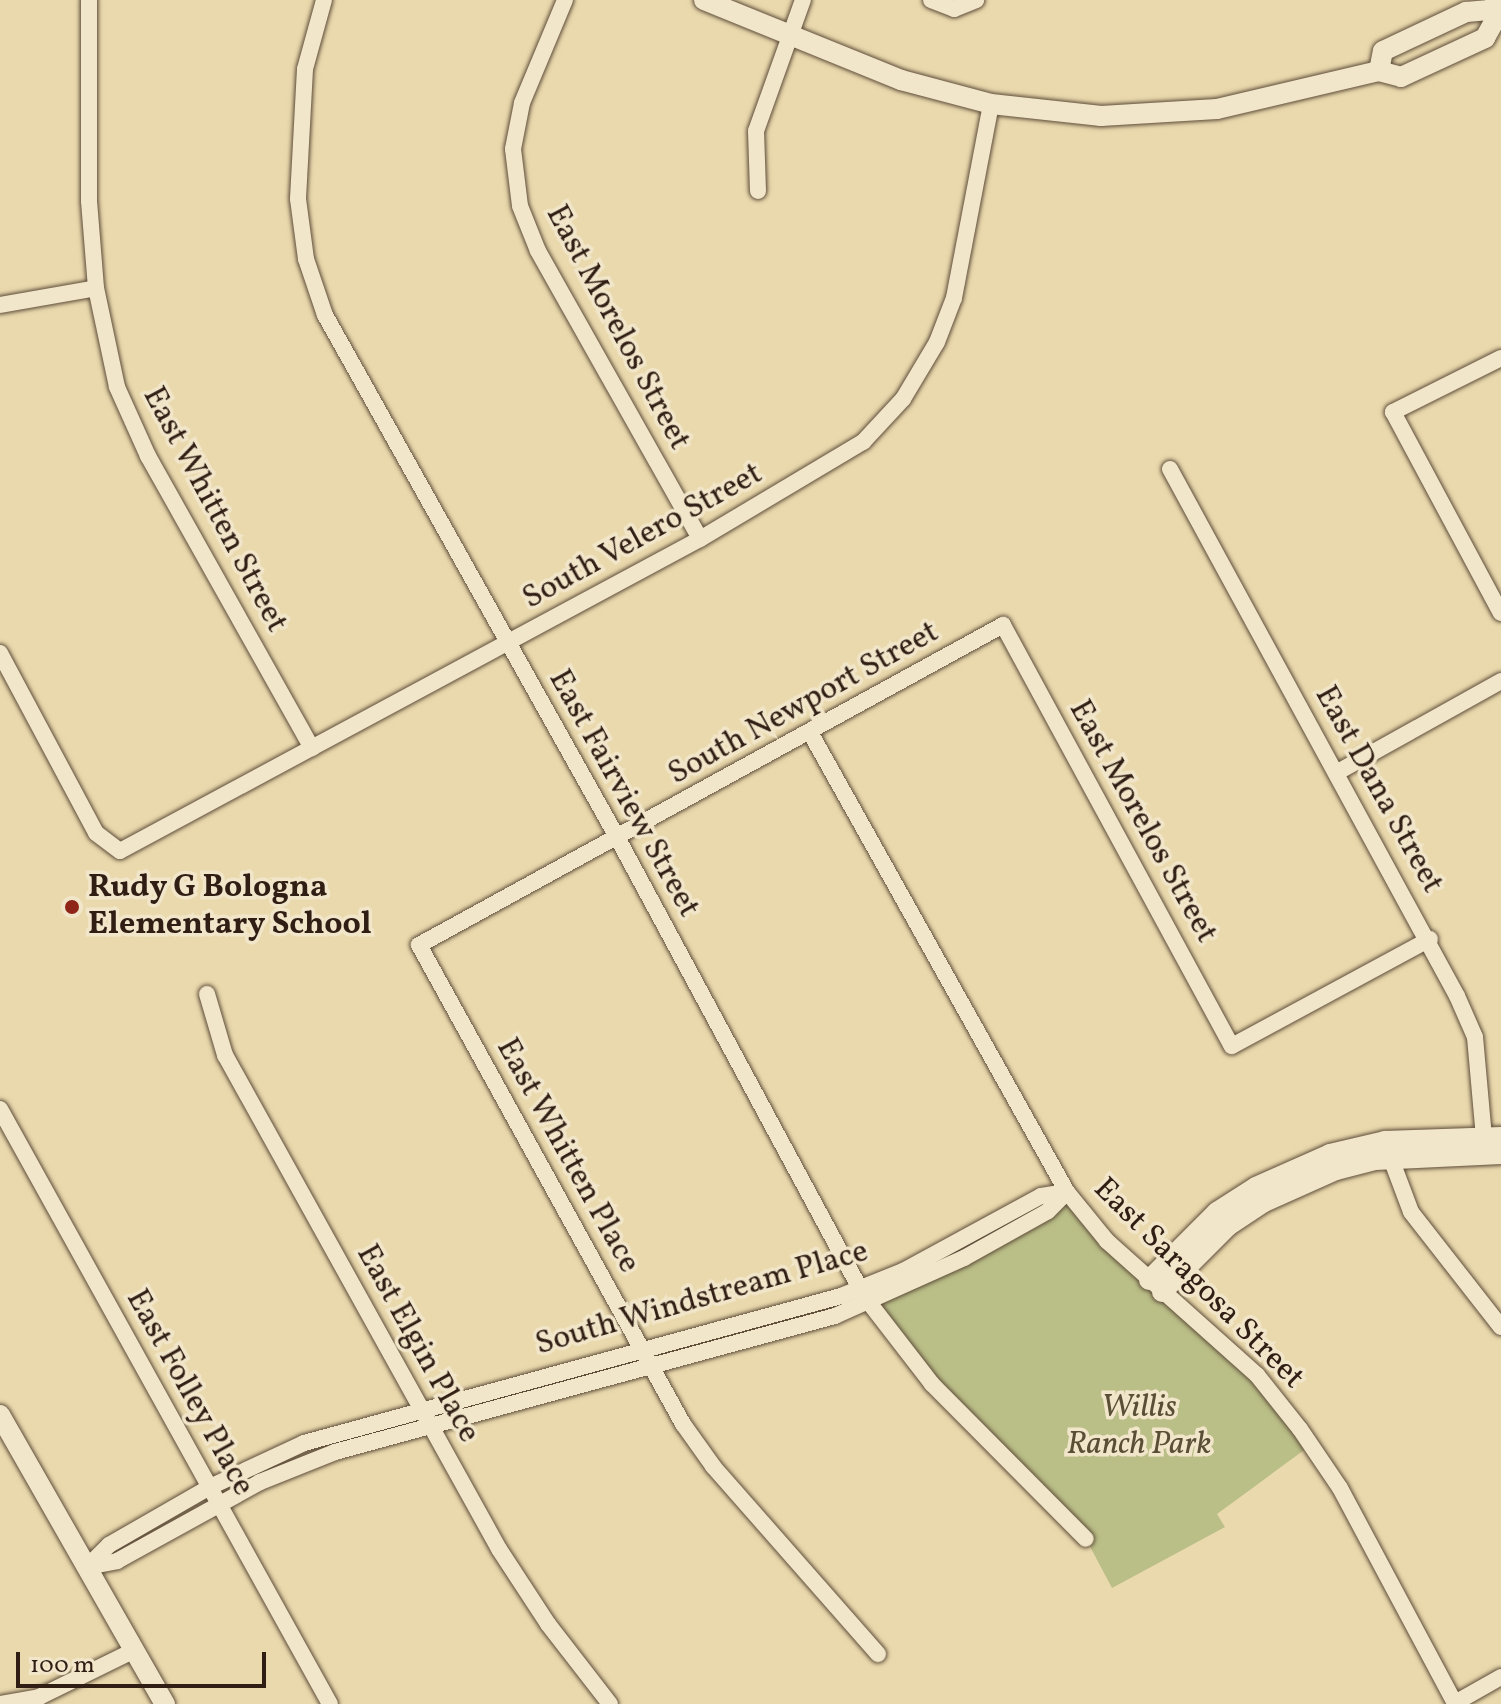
<!DOCTYPE html>
<html>
<head>
<meta charset="utf-8">
<style>
	body { margin:0 }
	#map { position:relative; width:1501px; height:1704px; overflow:hidden; background:#ead9ad; font-family:Vollkorn,serif }
	div>[style] { position:absolute }
	[style*='--x'] { left:calc(var(--x)*1px); top:calc(var(--y)*1px); width:calc(var(--w)*1px); rotate:calc(var(--a)*1deg) }
	.green>* { inset:0; background:#babe87 }
	.roads { filter:drop-shadow(0 0 2px #5e4d3a) drop-shadow(0 0 2px #5e4d3a) }
	.minor>* { height:16px; margin:-8px; padding:0 8px; transform-origin:8px; border-radius:8px; background:#f1e6ca }
	.tertiary>* { height:20px; margin:-10px; padding:0 10px; transform-origin:10px; border-radius:10px; background:#f1e6ca }
	.secondary>* { height:22px; margin:-11px; padding:0 11px; transform-origin:11px; border-radius:11px; background:#f1e6ca }
	.dots>* { width:22px; height:22px; translate:-50% -50%; box-sizing:border-box; border:4px solid #f1e6ca; border-radius:50% }
	span { translate:-50% -50%; white-space:nowrap; text-align:center; line-height:1.15; -webkit-text-stroke:7px #f1e6ca; paint-order:stroke }
	.street-label { font-size:32px; color:#301e14 }
	.poi-label { font-size:32px; color:#301e14; font-weight:700 }
	.left { translate:0 -50%; text-align:left }
	.park-label { font-size:32px; color:#594e36; font-style:italic }
	.scale { position:absolute; left:16px; top:1652px; width:250px; height:36px; box-sizing:border-box; border:4px solid #301e14; border-top:0; padding-left:10px; font-size:24px; line-height:28px; white-space:nowrap; color:#301e14; -webkit-text-stroke:6px #f1e6ca; paint-order:stroke }
</style>
</head>
<body>
<div id="map">
	<div class="green">
		<div style="clip-path:polygon(1067px 1192px,1257px 1375px,1311px 1445px,1217px 1514px,1225px 1527px,1112px 1588px,1086px 1539px,932px 1384px,864px 1296px)"></div>
	</div>
	<div class="roads">
		<div class="minor">
			<div style="--x:89;--y:0;--w:201;--a:90"></div>
			<div style="--x:89;--y:201;--w:87;--a:85.4"></div>
			<div style="--x:96;--y:288;--w:101;--a:78"></div>
			<div style="--x:117;--y:387;--w:76;--a:65.8"></div>
			<div style="--x:148;--y:456;--w:335;--a:60.7"></div>
			<div style="--x:324;--y:0;--w:72;--a:105.4"></div>
			<div style="--x:305;--y:69;--w:130;--a:93.1"></div>
			<div style="--x:298;--y:199;--w:61;--a:82.4"></div>
			<div style="--x:306;--y:259;--w:59;--a:71.3"></div>
			<div style="--x:325;--y:315;--w:598;--a:60.78"></div>
			<div style="--x:617;--y:837;--w:521;--a:61.71"></div>
			<div style="--x:864;--y:1296;--w:111;--a:52.3"></div>
			<div style="--x:932;--y:1384;--w:218;--a:45.2"></div>
			<div style="--x:565;--y:0;--w:112;--a:112.7"></div>
			<div style="--x:522;--y:103;--w:47;--a:101.1"></div>
			<div style="--x:513;--y:149;--w:57;--a:83"></div>
			<div style="--x:520;--y:206;--w:48;--a:68.2"></div>
			<div style="--x:538;--y:251;--w:330;--a:60.6"></div>
			<div style="--x:931;--y:0;--w:25;--a:21"></div>
			<div style="--x:954;--y:9;--w:24;--a:-22"></div>
			<div style="--x:758;--y:191;--w:60;--a:-91.9"></div>
			<div style="--x:756;--y:131;--w:139;--a:-70.3"></div>
			<div style="--x:0;--y:305;--w:97;--a:-10"></div>
			<div style="--x:1501;--y:358;--w:121;--a:153.4"></div>
			<div style="--x:1393;--y:412;--w:228;--a:61.8"></div>
			<div style="--x:1170;--y:469;--w:600;--a:61.43"></div>
			<div style="--x:1457;--y:996;--w:45;--a:66.3"></div>
			<div style="--x:1475;--y:1037;--w:112;--a:84.9"></div>
			<div style="--x:0;--y:653;--w:204;--a:61.9"></div>
			<div style="--x:96;--y:833;--w:30;--a:37"></div>
			<div style="--x:120;--y:851;--w:659;--a:-28.28"></div>
			<div style="--x:700;--y:539;--w:190;--a:-30.8"></div>
			<div style="--x:863;--y:442;--w:59;--a:-47.1"></div>
			<div style="--x:903;--y:399;--w:66;--a:-59.2"></div>
			<div style="--x:937;--y:342;--w:47;--a:-68.9"></div>
			<div style="--x:954;--y:298;--w:197;--a:-79.2"></div>
			<div style="--x:811;--y:734;--w:525;--a:60.8"></div>
			<div style="--x:1067;--y:1192;--w:63;--a:50.8"></div>
			<div style="--x:1107;--y:1241;--w:201;--a:41.8"></div>
			<div style="--x:1257;--y:1375;--w:69;--a:51.5"></div>
			<div style="--x:1300;--y:1429;--w:71;--a:55.9"></div>
			<div style="--x:1340;--y:1488;--w:244;--a:61.9"></div>
			<div style="--x:1455;--y:1703;--w:53;--a:-29.5"></div>
			<div style="--x:1336;--y:773;--w:189;--a:-29.1"></div>
			<div style="--x:207;--y:994;--w:64;--a:73.6"></div>
			<div style="--x:225;--y:1055;--w:565;--a:60.98"></div>
			<div style="--x:499;--y:1549;--w:90;--a:56.8"></div>
			<div style="--x:548;--y:1624;--w:101;--a:52.2"></div>
			<div style="--x:0;--y:1109;--w:680;--a:60.99"></div>
			<div style="--x:1387;--y:1148;--w:68;--a:69.4"></div>
			<div style="--x:1411;--y:1212;--w:146;--a:52"></div>
			<div style="--x:87;--y:1567;--w:31;--a:-45"></div>
			<div style="--x:109;--y:1545;--w:116;--a:-29.9"></div>
			<div style="--x:210;--y:1487;--w:104;--a:-25.1"></div>
			<div style="--x:304;--y:1443;--w:557;--a:-15.31"></div>
			<div style="--x:841;--y:1296;--w:67;--a:-22"></div>
			<div style="--x:903;--y:1271;--w:157;--a:-28.5"></div>
			<div style="--x:1041;--y:1196;--w:26;--a:-9"></div>
			<div style="--x:87;--y:1567;--w:31;--a:-11"></div>
			<div style="--x:117;--y:1561;--w:163;--a:-28.9"></div>
			<div style="--x:260;--y:1482;--w:81;--a:-21.8"></div>
			<div style="--x:335;--y:1452;--w:518;--a:-15.22"></div>
			<div style="--x:835;--y:1316;--w:141;--a:-24.2"></div>
			<div style="--x:964;--y:1258;--w:96;--a:-29.2"></div>
			<div style="--x:1048;--y:1211;--w:27;--a:-45"></div>
			<div style="--x:878;--y:1654;--w:250;--a:-131.3"></div>
			<div style="--x:713;--y:1466;--w:52;--a:-125.5"></div>
			<div style="--x:683;--y:1424;--w:547;--a:-118.86"></div>
			<div style="--x:419;--y:945;--w:666;--a:-28.72"></div>
			<div style="--x:1003;--y:625;--w:479;--a:61.5"></div>
			<div style="--x:1232;--y:1046;--w:225;--a:-28.4"></div>
			<div style="--x:1;--y:1704;--w:39;--a:-10"></div>
			<div style="--x:39;--y:1697;--w:107;--a:-26.1"></div>
		</div>
		<div class="tertiary">
			<div style="--x:704;--y:0;--w:213;--a:22.1"></div>
			<div style="--x:901;--y:80;--w:93;--a:14.9"></div>
			<div style="--x:991;--y:104;--w:111;--a:6.2"></div>
			<div style="--x:1101;--y:116;--w:116;--a:-3.5"></div>
			<div style="--x:1217;--y:109;--w:166;--a:-13.2"></div>
			<div style="--x:1379;--y:71;--w:23;--a:15"></div>
			<div style="--x:1401;--y:77;--w:93;--a:-24.9"></div>
			<div style="--x:1485;--y:38;--w:33;--a:-61"></div>
			<div style="--x:1379;--y:71;--w:20;--a:-79"></div>
			<div style="--x:1383;--y:51;--w:92;--a:-25.2"></div>
			<div style="--x:1466;--y:12;--w:35;--a:-5"></div>
			<div style="--x:1149;--y:1280;--w:96;--a:-45"></div>
			<div style="--x:1217;--y:1212;--w:46;--a:-32.7"></div>
			<div style="--x:1256;--y:1187;--w:81;--a:-24"></div>
			<div style="--x:1330;--y:1154;--w:57;--a:-13.3"></div>
			<div style="--x:1385;--y:1141;--w:116;--a:-2"></div>
			<div style="--x:1162;--y:1292;--w:93;--a:-45"></div>
			<div style="--x:1228;--y:1226;--w:43;--a:-33.7"></div>
			<div style="--x:1264;--y:1202;--w:79;--a:-24"></div>
			<div style="--x:1336;--y:1170;--w:40;--a:-14.4"></div>
			<div style="--x:1375;--y:1160;--w:126;--a:-2.7"></div>
			<div style="--x:0;--y:1415;--w:333;--a:60.3"></div>
		</div>
		<div class="secondary">
			<div style="--x:1496;--y:0;--w:10;--a:61"></div>
		</div>
	</div>
	<div class="dots">
		<div style="left:72px;top:907px;background:#8f2418"></div>
	</div>
	<div class="street-label">
		<span style="left:617px;top:328px;rotate:62deg">East Morelos Street</span>
		<span style="left:214px;top:510px;rotate:62deg">East Whitten Street</span>
		<span style="left:643px;top:537px;rotate:-29deg">South Velero Street</span>
		<span style="left:804px;top:704px;rotate:-29deg">South Newport Street</span>
		<span style="left:1378px;top:790px;rotate:61deg">East Dana Street</span>
		<span style="left:623px;top:794px;rotate:61deg">East Fairview Street</span>
		<span style="left:1142px;top:822px;rotate:61deg">East Morelos Street</span>
		<span style="left:567px;top:1156px;rotate:61deg">East Whitten Place</span>
		<span style="left:1198px;top:1284px;rotate:45deg">East Saragosa Street</span>
		<span style="left:702px;top:1299px;rotate:-16deg">South Windstream Place</span>
		<span style="left:417px;top:1344px;rotate:61deg">East Elgin Place</span>
		<span style="left:189px;top:1393px;rotate:61deg">East Folley Place</span>
	</div>
	<div class="poi-label">
		<span class="left" style="left:88px;top:907px">Rudy G Bologna<br>Elementary School</span>
	</div>
	<div class="park-label">
		<span style="left:1139px;top:1427px">Willis<br>Ranch Park</span>
	</div>
	<div class="scale">100 m</div>
</div>
</body>
</html>
